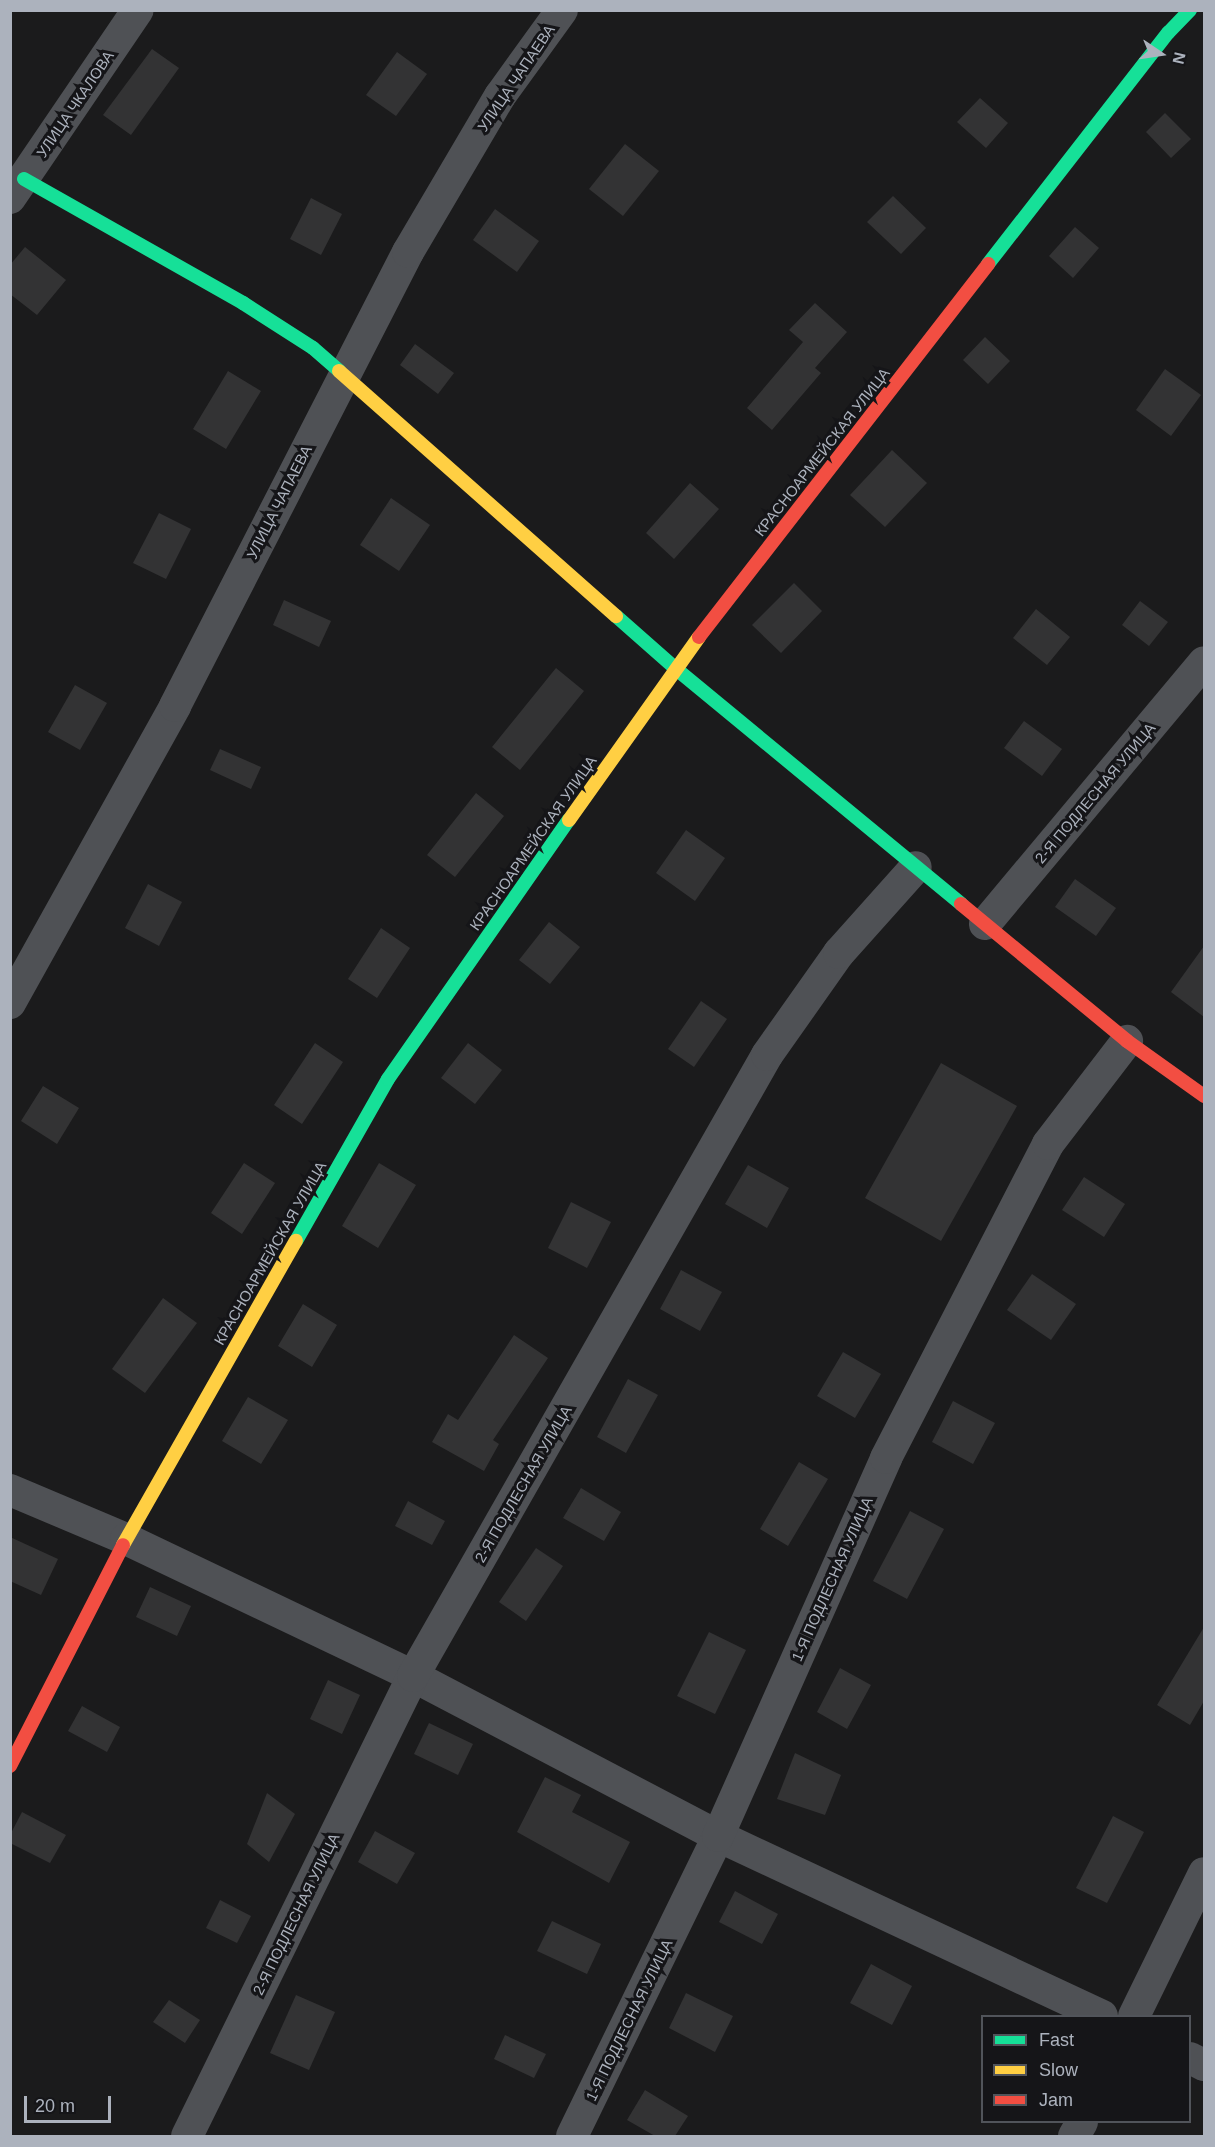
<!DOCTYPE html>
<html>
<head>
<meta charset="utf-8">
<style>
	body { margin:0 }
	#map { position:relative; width:1215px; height:2147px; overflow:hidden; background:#1b1b1c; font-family:Arial,sans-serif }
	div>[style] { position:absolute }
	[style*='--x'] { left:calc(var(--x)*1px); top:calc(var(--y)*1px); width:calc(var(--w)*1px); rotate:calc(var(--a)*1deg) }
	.building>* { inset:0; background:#333334 }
	.street>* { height:32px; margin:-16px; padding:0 16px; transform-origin:16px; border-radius:16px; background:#4f5155 }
	.fast>* { height:14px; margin:-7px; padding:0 7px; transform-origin:7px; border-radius:7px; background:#16e098 }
	.slow>* { height:14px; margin:-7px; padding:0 7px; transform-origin:7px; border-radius:7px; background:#ffcf43 }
	.jam>* { height:14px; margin:-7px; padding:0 7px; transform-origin:7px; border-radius:7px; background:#f24e42 }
	span { translate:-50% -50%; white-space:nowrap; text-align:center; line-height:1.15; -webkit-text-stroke:6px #151518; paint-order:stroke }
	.street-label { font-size:15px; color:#acb2bd }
	.frame { position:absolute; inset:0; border:12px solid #acb2bd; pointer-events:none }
	.legend { position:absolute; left:981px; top:2015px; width:210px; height:108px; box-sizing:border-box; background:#151518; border:2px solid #51545a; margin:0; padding:8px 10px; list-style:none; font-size:18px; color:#acb2bd }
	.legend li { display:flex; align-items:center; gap:12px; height:30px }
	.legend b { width:30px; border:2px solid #51545a }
	.north { position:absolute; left:1131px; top:24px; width:60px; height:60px; -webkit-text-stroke:4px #151518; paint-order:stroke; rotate:103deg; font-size:16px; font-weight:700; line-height:24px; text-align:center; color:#acb2bd }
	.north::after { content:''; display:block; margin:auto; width:21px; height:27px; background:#acb2bd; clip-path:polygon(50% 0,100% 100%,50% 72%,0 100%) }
	.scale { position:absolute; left:24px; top:2096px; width:87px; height:27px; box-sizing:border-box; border:3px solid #acb2bd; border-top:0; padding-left:8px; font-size:18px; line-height:21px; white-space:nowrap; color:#acb2bd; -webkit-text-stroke:4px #151518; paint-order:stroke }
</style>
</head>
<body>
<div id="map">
	<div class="building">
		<div style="clip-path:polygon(152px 49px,179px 68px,131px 135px,103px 115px)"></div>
		<div style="clip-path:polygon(397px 52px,427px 74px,396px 116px,366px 95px)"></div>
		<div style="clip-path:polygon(980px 98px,1008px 123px,986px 148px,957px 122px)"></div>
		<div style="clip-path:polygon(1165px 113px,1191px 139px,1171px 158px,1146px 132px)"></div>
		<div style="clip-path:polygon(625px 144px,659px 171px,623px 216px,589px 189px)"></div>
		<div style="clip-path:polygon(893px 196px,926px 228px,901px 254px,867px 222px)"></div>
		<div style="clip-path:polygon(311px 198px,342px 214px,321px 255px,290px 239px)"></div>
		<div style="clip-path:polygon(495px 209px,539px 241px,517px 272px,473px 240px)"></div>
		<div style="clip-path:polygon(1075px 227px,1099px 248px,1073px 278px,1049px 256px)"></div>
		<div style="clip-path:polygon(25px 247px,66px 280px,37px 315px,10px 294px,10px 265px)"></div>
		<div style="clip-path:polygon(815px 303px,847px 332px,815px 368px,821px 373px,772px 430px,747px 408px,803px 342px,789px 330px)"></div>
		<div style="clip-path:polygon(985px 337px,1010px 361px,988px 384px,963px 360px)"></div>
		<div style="clip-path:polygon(415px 344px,454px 373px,438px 394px,400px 365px)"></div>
		<div style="clip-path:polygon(1165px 369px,1201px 395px,1171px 436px,1136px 410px)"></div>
		<div style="clip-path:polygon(228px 371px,261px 391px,226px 449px,193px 429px)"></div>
		<div style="clip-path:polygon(892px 450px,927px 483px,885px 527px,850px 495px)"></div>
		<div style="clip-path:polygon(690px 483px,719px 509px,674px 559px,646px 533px)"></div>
		<div style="clip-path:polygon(391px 498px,430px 525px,399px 571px,360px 545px)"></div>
		<div style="clip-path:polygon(159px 513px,191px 529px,166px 579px,133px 563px)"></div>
		<div style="clip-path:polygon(794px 583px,822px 611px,781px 653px,752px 625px)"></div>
		<div style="clip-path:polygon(284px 600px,331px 621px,319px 647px,273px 625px)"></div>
		<div style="clip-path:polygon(1140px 601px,1168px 622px,1149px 646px,1122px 625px)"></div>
		<div style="clip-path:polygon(1036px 609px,1070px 637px,1047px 665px,1013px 638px)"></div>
		<div style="clip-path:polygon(556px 668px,584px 691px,520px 770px,492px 747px)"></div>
		<div style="clip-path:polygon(75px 685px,107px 703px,80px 750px,48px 732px)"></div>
		<div style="clip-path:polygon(1024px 721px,1062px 749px,1042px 776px,1004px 748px)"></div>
		<div style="clip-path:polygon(220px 749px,261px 767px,251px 789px,210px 770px)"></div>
		<div style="clip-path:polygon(476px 793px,504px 816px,455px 877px,427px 855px)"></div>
		<div style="clip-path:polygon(686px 830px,725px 858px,695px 901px,656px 873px)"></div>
		<div style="clip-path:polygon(1075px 879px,1116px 908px,1096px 936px,1055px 907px)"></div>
		<div style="clip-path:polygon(148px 884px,182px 902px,159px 946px,125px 928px)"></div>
		<div style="clip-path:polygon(549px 922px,580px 947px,550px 984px,519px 960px)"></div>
		<div style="clip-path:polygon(381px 928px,410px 948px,377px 998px,348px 979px)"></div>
		<div style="clip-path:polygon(1204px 946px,1204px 1017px,1171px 992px)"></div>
		<div style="clip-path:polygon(701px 1001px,727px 1019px,694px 1067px,668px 1049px)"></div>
		<div style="clip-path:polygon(315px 1043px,343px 1062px,302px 1124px,274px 1105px)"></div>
		<div style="clip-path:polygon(468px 1043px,502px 1070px,475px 1104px,441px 1078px)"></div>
		<div style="clip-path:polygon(941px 1063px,1017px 1106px,941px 1241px,865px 1198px)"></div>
		<div style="clip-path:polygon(43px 1086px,79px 1108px,57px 1144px,21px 1121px)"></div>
		<div style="clip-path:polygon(244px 1163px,275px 1183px,242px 1234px,211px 1213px)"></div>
		<div style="clip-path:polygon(379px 1163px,416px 1185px,378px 1248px,342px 1226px)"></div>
		<div style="clip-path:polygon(748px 1165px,789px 1188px,767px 1228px,725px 1204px)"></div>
		<div style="clip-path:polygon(1084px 1177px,1125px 1204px,1104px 1237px,1062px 1210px)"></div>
		<div style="clip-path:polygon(571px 1202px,611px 1222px,587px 1268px,548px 1248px)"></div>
		<div style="clip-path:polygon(681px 1270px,722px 1292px,700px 1331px,660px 1309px)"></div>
		<div style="clip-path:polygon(1032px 1274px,1076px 1304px,1051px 1340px,1007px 1310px)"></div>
		<div style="clip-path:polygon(163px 1298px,197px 1323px,145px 1393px,112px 1369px)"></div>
		<div style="clip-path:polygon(303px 1304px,337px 1325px,312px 1367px,278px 1346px)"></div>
		<div style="clip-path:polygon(514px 1335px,548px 1358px,493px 1440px,499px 1444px,484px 1471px,432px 1442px,448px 1414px,458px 1420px)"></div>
		<div style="clip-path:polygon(843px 1352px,881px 1374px,855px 1418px,817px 1396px)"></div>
		<div style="clip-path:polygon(628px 1379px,658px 1395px,626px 1453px,597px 1437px)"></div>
		<div style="clip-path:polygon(248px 1397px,288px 1420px,261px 1464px,222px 1441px)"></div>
		<div style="clip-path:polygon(953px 1401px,995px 1423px,973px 1464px,932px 1442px)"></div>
		<div style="clip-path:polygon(799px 1462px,828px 1479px,788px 1546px,760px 1529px)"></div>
		<div style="clip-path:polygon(581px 1488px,621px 1512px,604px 1541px,563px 1518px)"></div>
		<div style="clip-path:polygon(408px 1501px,445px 1521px,432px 1545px,395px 1526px)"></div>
		<div style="clip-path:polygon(910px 1511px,944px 1529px,907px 1599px,873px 1581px)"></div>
		<div style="clip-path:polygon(10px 1537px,58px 1559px,41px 1595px,10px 1581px)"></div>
		<div style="clip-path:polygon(536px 1548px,563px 1566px,526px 1621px,499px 1602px)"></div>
		<div style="clip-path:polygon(150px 1587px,191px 1606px,177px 1636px,136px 1617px)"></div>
		<div style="clip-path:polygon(1204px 1627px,1204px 1701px,1190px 1725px,1157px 1705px)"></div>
		<div style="clip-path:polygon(709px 1632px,746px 1650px,715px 1714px,677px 1696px)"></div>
		<div style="clip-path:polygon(840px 1668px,871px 1685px,847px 1729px,817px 1712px)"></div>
		<div style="clip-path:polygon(328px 1680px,360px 1695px,342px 1734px,310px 1719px)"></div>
		<div style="clip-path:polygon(82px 1706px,120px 1727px,107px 1752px,68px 1731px)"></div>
		<div style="clip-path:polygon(429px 1723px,473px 1744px,458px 1775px,414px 1754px)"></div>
		<div style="clip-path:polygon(795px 1753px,841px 1775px,825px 1815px,777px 1799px)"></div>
		<div style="clip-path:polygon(545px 1777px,581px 1795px,572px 1812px,630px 1842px,609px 1883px,517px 1832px)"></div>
		<div style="clip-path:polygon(267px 1793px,295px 1814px,269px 1862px,247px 1844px)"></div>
		<div style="clip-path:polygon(22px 1812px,66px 1835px,50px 1863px,10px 1843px,10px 1835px)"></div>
		<div style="clip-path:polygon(1113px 1816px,1144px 1832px,1107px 1903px,1076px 1888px)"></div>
		<div style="clip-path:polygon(375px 1831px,415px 1853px,397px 1884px,358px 1862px)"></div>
		<div style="clip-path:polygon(735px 1891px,778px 1914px,762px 1944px,719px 1922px)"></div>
		<div style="clip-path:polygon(220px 1900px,251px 1916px,237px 1943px,206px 1928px)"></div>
		<div style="clip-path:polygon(552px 1921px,601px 1944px,587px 1974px,537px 1951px)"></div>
		<div style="clip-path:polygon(871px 1964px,912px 1986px,892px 2025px,850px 2003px)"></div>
		<div style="clip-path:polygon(686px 1993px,733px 2016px,715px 2052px,669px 2028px)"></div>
		<div style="clip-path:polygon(296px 1995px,335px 2012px,309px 2070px,270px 2053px)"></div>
		<div style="clip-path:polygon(169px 2000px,200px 2020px,185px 2043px,153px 2022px)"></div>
		<div style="clip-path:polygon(505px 2035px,546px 2054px,534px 2078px,494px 2059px)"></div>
		<div style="clip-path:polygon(645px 2090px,688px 2116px,675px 2136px,655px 2136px,627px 2120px)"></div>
	</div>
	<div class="street">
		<div style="--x:10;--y:198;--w:227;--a:-55.8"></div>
		<div style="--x:985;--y:924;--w:341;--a:-50.1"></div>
		<div style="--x:10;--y:1003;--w:340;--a:-60.9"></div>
		<div style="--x:175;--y:706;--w:510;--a:-62.83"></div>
		<div style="--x:408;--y:252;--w:181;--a:-59.5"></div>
		<div style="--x:500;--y:96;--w:106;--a:-54.2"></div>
		<div style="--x:10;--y:1490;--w:126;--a:22.9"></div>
		<div style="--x:126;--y:1539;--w:318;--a:25.5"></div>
		<div style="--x:413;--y:1676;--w:344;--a:27.7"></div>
		<div style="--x:718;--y:1836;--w:424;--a:25.1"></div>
		<div style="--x:1134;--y:2016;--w:159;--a:-63.9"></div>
		<div style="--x:1190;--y:2058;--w:16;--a:27"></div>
		<div style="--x:187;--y:2136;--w:513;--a:-63.83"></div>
		<div style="--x:413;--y:1676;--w:715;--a:-60.31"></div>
		<div style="--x:767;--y:1055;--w:125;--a:-54.8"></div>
		<div style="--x:839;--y:953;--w:115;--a:-48.2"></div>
		<div style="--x:572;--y:2136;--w:334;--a:-64"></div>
		<div style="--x:718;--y:1836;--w:414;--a:-66"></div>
		<div style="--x:886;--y:1458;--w:353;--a:-62.7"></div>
		<div style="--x:1048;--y:1144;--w:130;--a:-52.5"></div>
		<div style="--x:1074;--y:2136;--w:16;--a:-60"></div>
	</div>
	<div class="fast">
		<div style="--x:24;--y:179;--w:252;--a:29.5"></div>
		<div style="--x:243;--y:303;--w:83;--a:32.7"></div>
		<div style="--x:313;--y:348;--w:35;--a:41"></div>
		<div style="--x:988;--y:264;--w:293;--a:-52.1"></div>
		<div style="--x:1168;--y:33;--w:32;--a:-46"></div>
		<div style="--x:616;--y:616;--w:79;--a:41.4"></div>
		<div style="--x:675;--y:668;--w:371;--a:39.5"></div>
		<div style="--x:296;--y:1241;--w:186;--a:-60.4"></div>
		<div style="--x:388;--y:1079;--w:316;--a:-55.1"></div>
	</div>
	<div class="slow">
		<div style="--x:339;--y:371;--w:370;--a:41.5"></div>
		<div style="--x:569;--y:820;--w:224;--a:-54.6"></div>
		<div style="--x:123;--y:1545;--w:350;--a:-60.4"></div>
	</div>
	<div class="jam">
		<div style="--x:699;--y:637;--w:472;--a:-52.2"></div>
		<div style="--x:961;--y:904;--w:215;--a:39.5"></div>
		<div style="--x:1127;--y:1041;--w:95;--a:35.5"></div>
		<div style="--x:10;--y:1766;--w:248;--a:-62.9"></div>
	</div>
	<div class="street-label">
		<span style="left:516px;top:78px;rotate:-56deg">УЛИЦА ЧАПАЕВА</span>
		<span style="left:75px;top:104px;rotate:-56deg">УЛИЦА ЧКАЛОВА</span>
		<span style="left:822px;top:452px;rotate:-52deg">КРАСНОАРМЕЙСКАЯ УЛИЦА</span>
		<span style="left:279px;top:502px;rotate:-63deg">УЛИЦА ЧАПАЕВА</span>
		<span style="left:1095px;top:793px;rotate:-50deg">2-Я ПОДЛЕСНАЯ УЛИЦА</span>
		<span style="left:533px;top:843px;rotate:-55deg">КРАСНОАРМЕЙСКАЯ УЛИЦА</span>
		<span style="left:270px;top:1253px;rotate:-60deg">КРАСНОАРМЕЙСКАЯ УЛИЦА</span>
		<span style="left:523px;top:1484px;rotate:-60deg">2-Я ПОДЛЕСНАЯ УЛИЦА</span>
		<span style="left:832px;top:1579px;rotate:-66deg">1-Я ПОДЛЕСНАЯ УЛИЦА</span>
		<span style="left:296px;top:1914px;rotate:-64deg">2-Я ПОДЛЕСНАЯ УЛИЦА</span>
		<span style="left:629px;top:2020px;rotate:-64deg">1-Я ПОДЛЕСНАЯ УЛИЦА</span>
	</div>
	<div class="frame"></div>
	<ul class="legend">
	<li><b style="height:8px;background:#16e098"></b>Fast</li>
	<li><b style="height:8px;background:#ffcf43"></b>Slow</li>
	<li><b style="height:8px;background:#f24e42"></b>Jam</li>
	</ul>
	<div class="north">N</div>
	<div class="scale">20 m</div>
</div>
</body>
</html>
